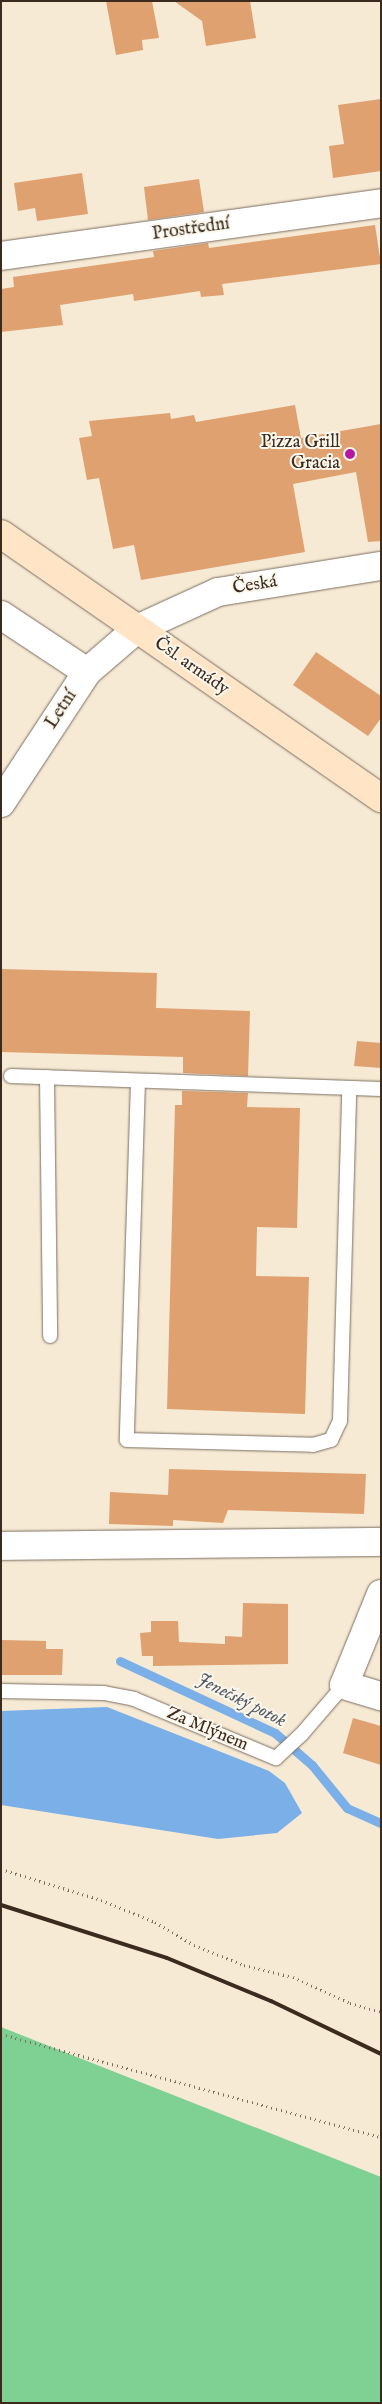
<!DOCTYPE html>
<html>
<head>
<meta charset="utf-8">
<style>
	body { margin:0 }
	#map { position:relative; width:382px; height:2404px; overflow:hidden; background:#f6ead5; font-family:"IM FELL English",serif }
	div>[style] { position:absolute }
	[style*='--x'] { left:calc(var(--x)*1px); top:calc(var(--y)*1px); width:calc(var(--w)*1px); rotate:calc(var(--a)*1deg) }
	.green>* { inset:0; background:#7ed193 }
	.water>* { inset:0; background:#7aafe7 }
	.stream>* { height:9px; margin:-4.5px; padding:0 4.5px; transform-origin:4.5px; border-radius:4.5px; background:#7aafe7 }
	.building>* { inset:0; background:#e0a170 }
	.path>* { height:3px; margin-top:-1.5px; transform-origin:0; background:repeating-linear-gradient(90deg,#7c6d5e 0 1px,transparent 0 5px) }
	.roads { filter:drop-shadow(0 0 1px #7c6d5e) drop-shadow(0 0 1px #7c6d5e) }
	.lane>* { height:14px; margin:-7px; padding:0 7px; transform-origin:7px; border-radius:7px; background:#fff }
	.street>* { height:28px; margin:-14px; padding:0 14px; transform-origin:14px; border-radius:14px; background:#fff }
	.secondary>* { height:28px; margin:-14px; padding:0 14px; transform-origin:14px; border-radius:14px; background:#ffe4c6 }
	.rail>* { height:4px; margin:-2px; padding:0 2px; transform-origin:2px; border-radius:2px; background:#3b2a1e }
	.dots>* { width:14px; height:14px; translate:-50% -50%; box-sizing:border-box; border:2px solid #fbf7ec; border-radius:50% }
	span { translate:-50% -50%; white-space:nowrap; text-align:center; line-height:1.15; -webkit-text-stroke:4px #fbf7ec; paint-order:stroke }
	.street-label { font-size:18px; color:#3b2a1e }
	.poi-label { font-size:18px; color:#3b2a1e }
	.right { translate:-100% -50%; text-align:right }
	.water-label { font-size:19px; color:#515964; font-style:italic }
	.frame { position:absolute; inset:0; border:2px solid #3b2a1e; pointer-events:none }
</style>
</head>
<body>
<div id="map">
	<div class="green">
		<div style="clip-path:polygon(1px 2027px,381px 2177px,381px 2403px,1px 2403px)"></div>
	</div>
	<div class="water">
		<div style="clip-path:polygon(107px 1707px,269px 1771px,285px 1783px,302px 1813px,277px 1833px,218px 1839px,1px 1805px,1px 1711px)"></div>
	</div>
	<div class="stream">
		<div style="--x:120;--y:1661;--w:171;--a:24.9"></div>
		<div style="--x:275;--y:1733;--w:49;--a:40.9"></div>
		<div style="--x:312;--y:1765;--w:55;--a:50.9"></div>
		<div style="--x:347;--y:1808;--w:37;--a:24"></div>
	</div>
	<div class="building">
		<div style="clip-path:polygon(106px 1px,152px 1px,159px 38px,142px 40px,143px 50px,116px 55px)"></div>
		<div style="clip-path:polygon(174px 1px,250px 1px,256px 38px,206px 46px,202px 21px)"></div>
		<div style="clip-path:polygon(381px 99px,381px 171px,333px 178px,329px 146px,344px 144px,338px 105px)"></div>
		<div style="clip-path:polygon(82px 173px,88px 214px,37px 221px,35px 208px,18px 211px,14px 183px)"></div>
		<div style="clip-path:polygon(199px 179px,204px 212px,148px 220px,144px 187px)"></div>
		<div style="clip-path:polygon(375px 225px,381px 264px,222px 284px,224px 295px,201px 297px,200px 291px,134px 301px,133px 294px,60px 305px,63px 325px,1px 332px,1px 289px,14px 287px,13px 277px,154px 257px,153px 251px,208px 243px,209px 248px)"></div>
		<div style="clip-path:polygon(295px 405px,301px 438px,381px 424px,381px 541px,368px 542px,356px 472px,293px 484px,305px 552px,141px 580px,134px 545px,113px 549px,99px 478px,87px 480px,79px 438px,92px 436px,89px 421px,170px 413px,171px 419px,194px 415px,196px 422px)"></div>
		<div style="clip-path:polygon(316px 652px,381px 696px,381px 718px,368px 736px,293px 685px)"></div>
		<div style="clip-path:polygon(1px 969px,157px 973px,156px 1008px,250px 1011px,248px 1076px,183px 1073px,183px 1057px,1px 1052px)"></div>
		<div style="clip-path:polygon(357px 1041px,381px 1043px,381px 1068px,354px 1066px)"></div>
		<div style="clip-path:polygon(182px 1091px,248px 1093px,247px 1107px,300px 1108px,297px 1228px,257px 1227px,256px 1276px,309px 1277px,305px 1414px,167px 1409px,175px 1105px,182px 1105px)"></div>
		<div style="clip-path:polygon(169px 1469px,366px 1474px,364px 1514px,228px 1510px,223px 1523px,173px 1520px,173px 1526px,109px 1524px,110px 1492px,168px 1495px)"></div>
		<div style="clip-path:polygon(243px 1603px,288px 1604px,288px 1664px,153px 1666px,153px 1656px,142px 1656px,140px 1633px,151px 1632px,151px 1621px,178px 1621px,179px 1642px,225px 1644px,225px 1636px,242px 1637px)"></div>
		<div style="clip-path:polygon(1px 1640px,46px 1641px,46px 1649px,63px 1649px,62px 1675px,1px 1675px)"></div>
		<div style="clip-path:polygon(353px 1718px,381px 1726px,381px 1765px,343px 1753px)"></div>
	</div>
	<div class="path">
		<div style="--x:1;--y:1869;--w:105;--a:17.2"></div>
		<div style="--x:101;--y:1900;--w:58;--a:22.2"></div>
		<div style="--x:155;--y:1922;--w:45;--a:30.5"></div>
		<div style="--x:194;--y:1945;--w:54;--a:21.8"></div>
		<div style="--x:244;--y:1965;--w:50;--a:13.8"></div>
		<div style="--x:293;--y:1977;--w:63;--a:24.5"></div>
		<div style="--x:350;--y:2003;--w:32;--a:16"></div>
		<div style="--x:1;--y:2034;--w:394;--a:15.2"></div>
	</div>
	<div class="roads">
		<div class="lane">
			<div style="--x:11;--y:1076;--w:370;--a:2"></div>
			<div style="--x:47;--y:1077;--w:259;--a:89.3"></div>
			<div style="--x:138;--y:1081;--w:359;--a:91.8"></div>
			<div style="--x:127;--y:1440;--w:186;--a:1.5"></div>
			<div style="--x:313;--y:1445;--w:19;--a:-16"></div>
			<div style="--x:331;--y:1440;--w:21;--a:-65"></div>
			<div style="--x:340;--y:1421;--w:332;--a:-88.4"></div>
			<div style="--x:1;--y:1691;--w:103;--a:1.1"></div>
			<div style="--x:104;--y:1693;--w:31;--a:11"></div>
			<div style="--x:134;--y:1699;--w:154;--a:22.6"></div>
			<div style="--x:276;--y:1758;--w:34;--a:-43"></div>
			<div style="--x:301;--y:1735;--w:66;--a:-49.3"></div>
		</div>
		<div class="street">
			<div style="--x:1;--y:256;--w:384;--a:-7.9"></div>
			<div style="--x:1;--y:615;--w:103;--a:33.5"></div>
			<div style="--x:1;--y:803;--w:157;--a:-56.7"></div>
			<div style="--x:87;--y:672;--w:66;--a:-40.7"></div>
			<div style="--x:137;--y:629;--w:89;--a:-24.6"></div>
			<div style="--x:218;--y:592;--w:165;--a:-9.1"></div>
			<div style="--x:1;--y:1546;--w:380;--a:-0.6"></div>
			<div style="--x:381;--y:1594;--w:98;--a:112.1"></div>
			<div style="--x:344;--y:1685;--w:39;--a:17"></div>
		</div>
		<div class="secondary">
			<div style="--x:1;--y:534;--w:463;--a:34.8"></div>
		</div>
	</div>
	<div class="rail">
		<div style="--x:1;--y:1905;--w:174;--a:17.7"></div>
		<div style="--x:167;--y:1958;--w:113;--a:22.5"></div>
		<div style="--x:271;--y:2001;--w:122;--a:25.7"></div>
	</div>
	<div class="dots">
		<div style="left:350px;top:454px;background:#b5179e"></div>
	</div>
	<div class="street-label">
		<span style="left:191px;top:230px;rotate:-8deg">Prostřední</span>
		<span style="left:255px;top:586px;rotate:-9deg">Česká</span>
		<span style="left:191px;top:667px;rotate:35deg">Čsl. armády</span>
		<span style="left:62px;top:710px;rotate:-57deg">Letní</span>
		<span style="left:207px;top:1730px;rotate:23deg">Za Mlýnem</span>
	</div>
	<div class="poi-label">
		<span class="right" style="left:340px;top:454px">Pizza Grill<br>Gracia</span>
	</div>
	<div class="water-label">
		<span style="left:241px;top:1701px;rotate:27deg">Jenečský potok</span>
	</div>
	<div class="frame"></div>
</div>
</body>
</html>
